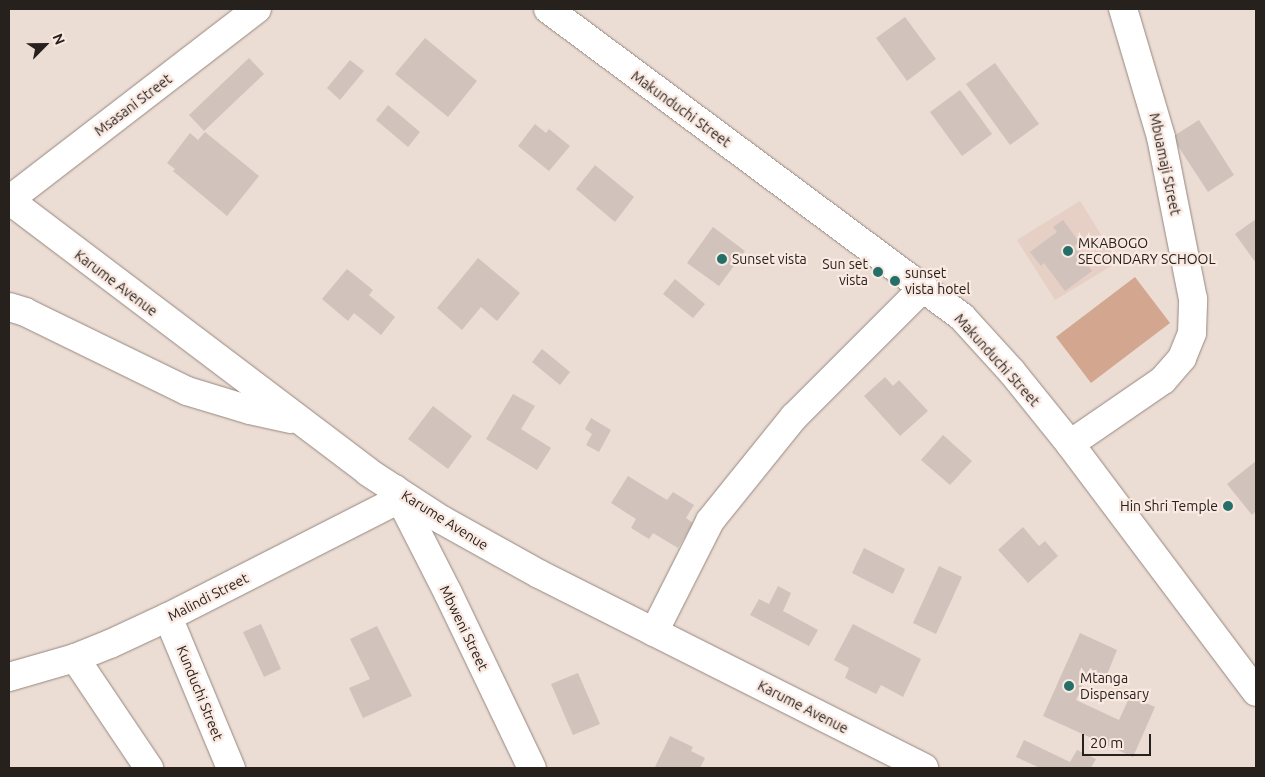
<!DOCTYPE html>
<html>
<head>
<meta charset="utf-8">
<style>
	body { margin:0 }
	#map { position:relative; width:1265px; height:777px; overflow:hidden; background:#ebdcd4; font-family:Ubuntu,sans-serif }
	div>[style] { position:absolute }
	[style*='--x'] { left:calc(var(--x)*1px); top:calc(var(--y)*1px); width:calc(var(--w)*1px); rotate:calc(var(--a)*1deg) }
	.built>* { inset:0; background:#e6cfc4 }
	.green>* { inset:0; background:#d2a68f }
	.building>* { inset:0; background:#d1c2bb }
	.roads { filter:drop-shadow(0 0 1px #95877f) drop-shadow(0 0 1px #95877f) }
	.minor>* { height:28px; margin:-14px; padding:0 14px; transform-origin:14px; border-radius:14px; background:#fff }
	.dots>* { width:14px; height:14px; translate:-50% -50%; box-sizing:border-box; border:2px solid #f9e9e1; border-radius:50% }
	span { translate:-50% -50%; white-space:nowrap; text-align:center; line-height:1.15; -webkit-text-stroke:4.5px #f9e9e1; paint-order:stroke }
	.street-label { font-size:14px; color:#27211e }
	.poi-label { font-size:14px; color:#27211e }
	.left { translate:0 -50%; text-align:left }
	.right { translate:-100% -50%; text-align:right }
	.frame { position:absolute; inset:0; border:10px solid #27211e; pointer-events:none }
	.north { position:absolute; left:20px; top:20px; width:50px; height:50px; -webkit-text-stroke:4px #f9e9e1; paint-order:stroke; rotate:67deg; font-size:14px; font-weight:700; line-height:20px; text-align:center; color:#27211e }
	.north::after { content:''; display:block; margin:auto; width:18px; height:22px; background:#27211e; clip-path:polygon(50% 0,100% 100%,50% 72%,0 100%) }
	.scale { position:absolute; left:1082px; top:734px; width:69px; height:22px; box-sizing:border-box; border:2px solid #27211e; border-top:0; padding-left:6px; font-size:15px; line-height:18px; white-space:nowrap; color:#27211e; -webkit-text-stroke:4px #f9e9e1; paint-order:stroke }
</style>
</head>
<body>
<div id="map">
	<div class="built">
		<div style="clip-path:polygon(1080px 201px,1118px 262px,1055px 300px,1017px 240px)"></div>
	</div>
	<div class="green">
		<div style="clip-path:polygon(1135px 277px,1170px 323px,1091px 383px,1056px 337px)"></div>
	</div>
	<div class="building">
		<div style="clip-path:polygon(905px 17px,936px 59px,907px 81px,876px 38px)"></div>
		<div style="clip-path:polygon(425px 38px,477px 81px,448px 117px,395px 74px)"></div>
		<div style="clip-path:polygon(249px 58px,264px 74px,204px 131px,189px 115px)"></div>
		<div style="clip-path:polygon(350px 60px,364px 71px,340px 100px,327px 88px)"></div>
		<div style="clip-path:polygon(995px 63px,1039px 124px,1010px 145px,966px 84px)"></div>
		<div style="clip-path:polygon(960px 90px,992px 134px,962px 156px,930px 112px)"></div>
		<div style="clip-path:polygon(388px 105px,420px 132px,408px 147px,376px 120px)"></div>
		<div style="clip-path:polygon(1199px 120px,1234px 175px,1208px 192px,1172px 137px)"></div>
		<div style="clip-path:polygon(535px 124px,546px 133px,549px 129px,570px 146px,549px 171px,518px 146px)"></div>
		<div style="clip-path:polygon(205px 132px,259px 176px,227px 216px,173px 171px,175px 169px,167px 163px,190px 133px,198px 140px)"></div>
		<div style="clip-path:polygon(595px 165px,634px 197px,615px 222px,576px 189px)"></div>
		<div style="clip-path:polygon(1256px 219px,1256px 263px,1235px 234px)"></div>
		<div style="clip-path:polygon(1063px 220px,1079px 242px,1074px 246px,1092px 271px,1065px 291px,1044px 263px,1041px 266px,1030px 252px,1057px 232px,1053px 227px)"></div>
		<div style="clip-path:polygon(713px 227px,745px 251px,719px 286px,687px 263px)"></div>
		<div style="clip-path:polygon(478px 258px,520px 293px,497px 321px,481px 307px,462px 330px,437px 308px)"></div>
		<div style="clip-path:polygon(347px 269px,373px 290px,369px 295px,395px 317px,381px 335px,354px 313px,348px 321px,322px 299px)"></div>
		<div style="clip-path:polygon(675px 279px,705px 304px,693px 318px,663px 294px)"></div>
		<div style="clip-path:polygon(542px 349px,570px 372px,560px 385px,532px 362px)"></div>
		<div style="clip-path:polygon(885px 377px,893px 386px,899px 380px,928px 411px,900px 436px,864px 396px)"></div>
		<div style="clip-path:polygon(513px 394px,535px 406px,521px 429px,551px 448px,537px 470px,486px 439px)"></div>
		<div style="clip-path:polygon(433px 406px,472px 436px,448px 469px,408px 439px)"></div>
		<div style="clip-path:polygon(591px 418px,611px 430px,599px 452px,586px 445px,592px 434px,585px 429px)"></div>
		<div style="clip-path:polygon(943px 435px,972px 461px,950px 485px,921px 460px)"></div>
		<div style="clip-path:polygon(1256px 461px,1256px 511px,1252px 515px,1227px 484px)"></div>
		<div style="clip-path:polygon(628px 476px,667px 500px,673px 492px,694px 505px,686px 518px,693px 523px,678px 548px,653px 533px,649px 539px,631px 528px,636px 519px,611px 503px)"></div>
		<div style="clip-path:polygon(1023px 527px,1039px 546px,1045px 541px,1058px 556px,1028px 583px,998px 550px)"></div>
		<div style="clip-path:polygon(864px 548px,905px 569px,893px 594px,852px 573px)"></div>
		<div style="clip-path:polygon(939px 566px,962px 577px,936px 634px,913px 623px)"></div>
		<div style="clip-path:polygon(778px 586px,791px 593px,783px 611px,818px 630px,809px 646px,750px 615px,759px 599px,769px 604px)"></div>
		<div style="clip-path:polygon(261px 624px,281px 669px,264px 677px,243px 632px)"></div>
		<div style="clip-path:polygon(853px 624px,921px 659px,903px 697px,881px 685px,876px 694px,845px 678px,849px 668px,834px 660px)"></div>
		<div style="clip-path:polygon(377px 626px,412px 696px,363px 718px,349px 688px,370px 679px,350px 639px)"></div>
		<div style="clip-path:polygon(1080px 633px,1117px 650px,1106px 677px,1090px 669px,1076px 700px,1119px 720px,1130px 696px,1155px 707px,1133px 757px,1043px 716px)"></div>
		<div style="clip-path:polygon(578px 673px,600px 724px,573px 735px,551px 684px)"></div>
		<div style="clip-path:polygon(670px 736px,693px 747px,691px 751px,705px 758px,700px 768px,655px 767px)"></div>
		<div style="clip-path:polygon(1024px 740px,1070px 762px,1077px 750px,1096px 759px,1091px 768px,1040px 768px,1016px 757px)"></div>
	</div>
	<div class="roads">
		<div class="minor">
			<div style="--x:548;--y:9;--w:516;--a:36.65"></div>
			<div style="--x:962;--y:317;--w:74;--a:47.7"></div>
			<div style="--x:1012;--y:372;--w:92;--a:51.1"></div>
			<div style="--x:1070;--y:444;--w:310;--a:53.1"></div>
			<div style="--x:9;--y:200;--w:450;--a:37.1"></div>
			<div style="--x:368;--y:472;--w:88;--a:33"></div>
			<div style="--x:442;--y:520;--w:111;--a:29.1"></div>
			<div style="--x:539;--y:574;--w:431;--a:26.7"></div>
			<div style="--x:9;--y:200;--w:313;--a:-37.6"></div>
			<div style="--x:9;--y:307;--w:17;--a:17"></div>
			<div style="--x:25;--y:312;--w:180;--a:26"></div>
			<div style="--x:187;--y:391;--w:66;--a:16.8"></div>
			<div style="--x:250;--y:410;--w:42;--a:12.4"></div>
			<div style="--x:1070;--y:444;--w:113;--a:-34.5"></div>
			<div style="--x:1163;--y:380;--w:29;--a:-49"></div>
			<div style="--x:1182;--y:358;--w:27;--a:-68"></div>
			<div style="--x:1192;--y:333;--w:34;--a:-88"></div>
			<div style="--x:1193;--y:299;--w:165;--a:-101.2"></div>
			<div style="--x:1161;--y:137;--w:134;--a:-106.5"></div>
			<div style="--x:395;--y:489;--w:117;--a:63"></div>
			<div style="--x:448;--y:593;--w:194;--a:64.4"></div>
			<div style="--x:168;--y:617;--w:164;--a:67.4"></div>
			<div style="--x:654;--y:632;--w:124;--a:-63.2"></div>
			<div style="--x:710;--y:521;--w:134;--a:-51.1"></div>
			<div style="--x:794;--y:417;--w:182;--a:-45"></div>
			<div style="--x:75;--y:658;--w:133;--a:56.1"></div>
			<div style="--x:9;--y:677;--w:69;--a:-16.1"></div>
			<div style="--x:75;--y:658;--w:38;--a:-22"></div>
			<div style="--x:110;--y:644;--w:64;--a:-25"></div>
			<div style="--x:168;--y:617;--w:260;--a:-27"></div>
		</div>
	</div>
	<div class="dots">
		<div style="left:1068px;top:251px;background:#256f6b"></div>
		<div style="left:722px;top:259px;background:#256f6b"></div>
		<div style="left:878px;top:272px;background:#256f6b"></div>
		<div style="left:895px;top:281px;background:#256f6b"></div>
		<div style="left:1228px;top:506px;background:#256f6b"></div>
		<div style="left:1069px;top:686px;background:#256f6b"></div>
	</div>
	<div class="street-label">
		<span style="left:133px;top:105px;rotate:-37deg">Msasani Street</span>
		<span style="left:681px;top:109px;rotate:36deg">Makunduchi Street</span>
		<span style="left:1165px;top:164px;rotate:78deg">Mbuamaji Street</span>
		<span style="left:116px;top:283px;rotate:37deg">Karume Avenue</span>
		<span style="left:997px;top:360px;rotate:48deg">Makunduchi Street</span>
		<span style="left:445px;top:520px;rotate:32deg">Karume Avenue</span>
		<span style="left:208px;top:597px;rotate:-27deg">Malindi Street</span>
		<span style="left:464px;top:628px;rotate:64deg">Mbweni Street</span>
		<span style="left:200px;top:693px;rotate:68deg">Kunduchi Street</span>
		<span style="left:803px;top:707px;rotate:27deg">Karume Avenue</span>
	</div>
	<div class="poi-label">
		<span class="left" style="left:1078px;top:251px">MKABOGO<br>SECONDARY SCHOOL</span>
		<span class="left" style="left:732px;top:259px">Sunset vista</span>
		<span class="right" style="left:868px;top:272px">Sun set<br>vista</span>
		<span class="left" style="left:905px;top:281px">sunset<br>vista hotel</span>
		<span class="right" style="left:1218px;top:506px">Hin Shri Temple</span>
		<span class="left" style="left:1080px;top:686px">Mtanga<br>Dispensary</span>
	</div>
	<div class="frame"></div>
	<div class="north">N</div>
	<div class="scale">20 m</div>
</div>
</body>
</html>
